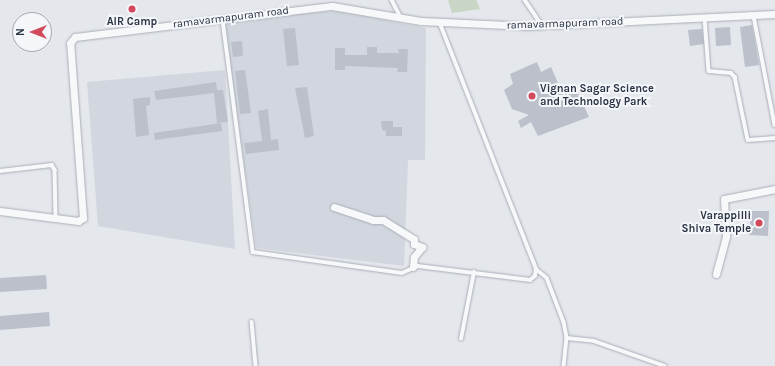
<!DOCTYPE html>
<html>
<head>
<meta charset="utf-8">
<style>
	body { margin:0 }
	#map { position:relative; width:775px; height:366px; overflow:hidden; background:#e4e7ec; font-family:Karla,sans-serif }
	div>[style] { position:absolute }
	[style*='--x'] { left:calc(var(--x)*1px); top:calc(var(--y)*1px); width:calc(var(--w)*1px); rotate:calc(var(--a)*1deg) }
	.built>* { inset:0; background:#d2d6de }
	.green>* { inset:0; background:#c9d6c5 }
	.building>* { inset:0; background:#bbc0ca }
	.roads { filter:drop-shadow(0 0 1px #a9aeb7) drop-shadow(0 0 1px #a9aeb7) }
	.lane>* { height:3.5px; margin:-1.75px; padding:0 1.75px; transform-origin:1.75px; border-radius:1.75px; background:#f7f8fa }
	.street>* { height:7px; margin:-3.5px; padding:0 3.5px; transform-origin:3.5px; border-radius:3.5px; background:#f7f8fa }
	.dots>* { width:11px; height:11px; translate:-50% -50%; box-sizing:border-box; border:2px solid #f4f6f9; border-radius:50% }
	span { translate:-50% -50%; white-space:nowrap; text-align:center; line-height:1.15; -webkit-text-stroke:4px #f4f6f9; paint-order:stroke }
	.street-label { font-size:11px; color:#2b3445 }
	.poi-label { font-size:11px; color:#2b3445; font-weight:700 }
	.left { translate:0 -50%; text-align:left }
	.right { translate:-100% -50%; text-align:right }
	.north { position:absolute; left:12px; top:12px; width:40px; height:40px; box-sizing:border-box; background:#f4f6f9; border:1px solid #a4a8b1; border-radius:50%; rotate:270deg; font-size:11px; font-weight:700; line-height:16px; text-align:center; color:#2b3445 }
	.north::after { content:''; display:block; margin:auto; width:14px; height:18px; background:#d1495b; clip-path:polygon(50% 0,100% 100%,50% 72%,0 100%) }
</style>
</head>
<body>
<div id="map">
	<div class="built">
		<div style="clip-path:polygon(337px 11px,426px 28px,425px 160px,408px 160px,404px 266px,256px 248px,224px 20px)"></div>
		<div style="clip-path:polygon(225px 70px,235px 249px,98px 226px,87px 82px)"></div>
	</div>
	<div class="green">
		<div style="clip-path:polygon(448px 0,476px 0,480px 9px,452px 13px)"></div>
	</div>
	<div class="building">
		<div style="clip-path:polygon(752px 25px,759px 65px,745px 67px,740px 27px)"></div>
		<div style="clip-path:polygon(730px 27px,731px 45px,716px 46px,715px 28px)"></div>
		<div style="clip-path:polygon(295px 28px,299px 65px,287px 66px,283px 29px)"></div>
		<div style="clip-path:polygon(702px 29px,704px 44px,690px 46px,688px 30px)"></div>
		<div style="clip-path:polygon(242px 41px,243px 56px,233px 57px,231px 42px)"></div>
		<div style="clip-path:polygon(367px 47px,377px 47px,377px 53px,399px 53px,398px 49px,408px 49px,407px 72px,397px 72px,398px 68px,345px 66px,345px 70px,335px 70px,335px 48px,345px 48px,345px 55px,367px 55px)"></div>
		<div style="clip-path:polygon(537px 62px,541px 72px,551px 67px,561px 90px,574px 84px,589px 117px,538px 136px,531px 122px,521px 128px,518px 121px,529px 115px,512px 109px,504px 90px,513px 84px,510px 74px)"></div>
		<div style="clip-path:polygon(245px 70px,251px 113px,240px 114px,235px 71px)"></div>
		<div style="clip-path:polygon(216px 82px,217px 90px,223px 90px,228px 122px,217px 123px,214px 93px,156px 100px,154px 91px)"></div>
		<div style="clip-path:polygon(307px 87px,314px 136px,305px 138px,295px 88px)"></div>
		<div style="clip-path:polygon(150px 97px,150px 105px,146px 106px,149px 135px,136px 137px,133px 99px)"></div>
		<div style="clip-path:polygon(268px 109px,271px 140px,278px 139px,279px 150px,246px 154px,244px 143px,262px 141px,258px 111px)"></div>
		<div style="clip-path:polygon(381px 121px,393px 121px,393px 127px,402px 127px,402px 136px,386px 136px,386px 131px,382px 130px)"></div>
		<div style="clip-path:polygon(221px 123px,222px 131px,155px 140px,154px 133px)"></div>
		<div style="clip-path:polygon(751px 211px,769px 211px,768px 236px,749px 235px)"></div>
		<div style="clip-path:polygon(46px 275px,47px 289px,0 292px,0 278px)"></div>
		<div style="clip-path:polygon(49px 312px,50px 326px,0 330px,0 316px)"></div>
	</div>
	<div class="roads">
		<div class="lane">
			<div style="--x:392;--y:0;--w:20;--a:63"></div>
			<div style="--x:525;--y:0;--w:30;--a:56"></div>
			<div style="--x:754;--y:16;--w:111;--a:79.1"></div>
			<div style="--x:705;--y:18;--w:53;--a:85.7"></div>
			<div style="--x:709;--y:71;--w:22;--a:5"></div>
			<div style="--x:731;--y:73;--w:6;--a:45"></div>
			<div style="--x:735;--y:77;--w:64;--a:78.3"></div>
			<div style="--x:748;--y:140;--w:27;--a:-4"></div>
			<div style="--x:223;--y:20;--w:234;--a:82.6"></div>
			<div style="--x:253;--y:252;--w:150;--a:8"></div>
			<div style="--x:402;--y:273;--w:17;--a:-24"></div>
			<div style="--x:418;--y:266;--w:113;--a:7.1"></div>
			<div style="--x:530;--y:280;--w:6;--a:-39"></div>
			<div style="--x:535;--y:276;--w:7;--a:-82"></div>
			<div style="--x:536;--y:269;--w:265;--a:-111.4"></div>
			<div style="--x:0;--y:171;--w:52;--a:-6.6"></div>
			<div style="--x:52;--y:165;--w:6;--a:59"></div>
			<div style="--x:55;--y:170;--w:48;--a:88.8"></div>
			<div style="--x:536;--y:269;--w:14;--a:39"></div>
			<div style="--x:547;--y:278;--w:47;--a:68.9"></div>
			<div style="--x:564;--y:322;--w:16;--a:79"></div>
			<div style="--x:567;--y:338;--w:28;--a:96"></div>
			<div style="--x:252;--y:322;--w:44;--a:84.8"></div>
			<div style="--x:567;--y:338;--w:27;--a:6"></div>
			<div style="--x:594;--y:341;--w:75;--a:19.4"></div>
			<div style="--x:461;--y:339;--w:68;--a:-79"></div>
		</div>
		<div class="street">
			<div style="--x:334;--y:207;--w:41;--a:18.4"></div>
			<div style="--x:373;--y:220;--w:10;--a:0"></div>
			<div style="--x:383;--y:220;--w:36;--a:32"></div>
			<div style="--x:414;--y:239;--w:5;--a:90"></div>
			<div style="--x:414;--y:244;--w:9;--a:21"></div>
			<div style="--x:422;--y:247;--w:13;--a:129"></div>
			<div style="--x:414;--y:257;--w:10;--a:96"></div>
			<div style="--x:0;--y:211;--w:79;--a:7.3"></div>
			<div style="--x:78;--y:221;--w:6;--a:-31"></div>
			<div style="--x:83;--y:218;--w:175;--a:-94.2"></div>
			<div style="--x:70;--y:43;--w:8;--a:-50"></div>
			<div style="--x:75;--y:37;--w:259;--a:-6.9"></div>
			<div style="--x:332;--y:6;--w:90;--a:9.6"></div>
			<div style="--x:421;--y:21;--w:107;--a:2.7"></div>
			<div style="--x:528;--y:26;--w:247;--a:-2.8"></div>
			<div style="--x:716;--y:274;--w:39;--a:-75"></div>
			<div style="--x:726;--y:236;--w:37;--a:-93"></div>
			<div style="--x:724;--y:199;--w:52;--a:-11.1"></div>
		</div>
	</div>
	<div class="dots">
		<div style="left:132px;top:9px;background:#d1495b"></div>
		<div style="left:532px;top:96px;background:#d1495b"></div>
		<div style="left:759px;top:223px;background:#d1495b"></div>
	</div>
	<div class="street-label">
		<span style="left:231px;top:18px;rotate:-7deg">ramavarmapuram road</span>
		<span style="left:565px;top:24px;rotate:-2deg">ramavarmapuram road</span>
	</div>
	<div class="poi-label">
		<span style="left:132px;top:22px">AIR Camp</span>
		<span class="left" style="left:540px;top:96px">Vignan Sagar Science<br>and Technology Park</span>
		<span class="right" style="left:751px;top:223px">Varappilli<br>Shiva Temple</span>
	</div>
	<div class="north">N</div>
</div>
</body>
</html>
